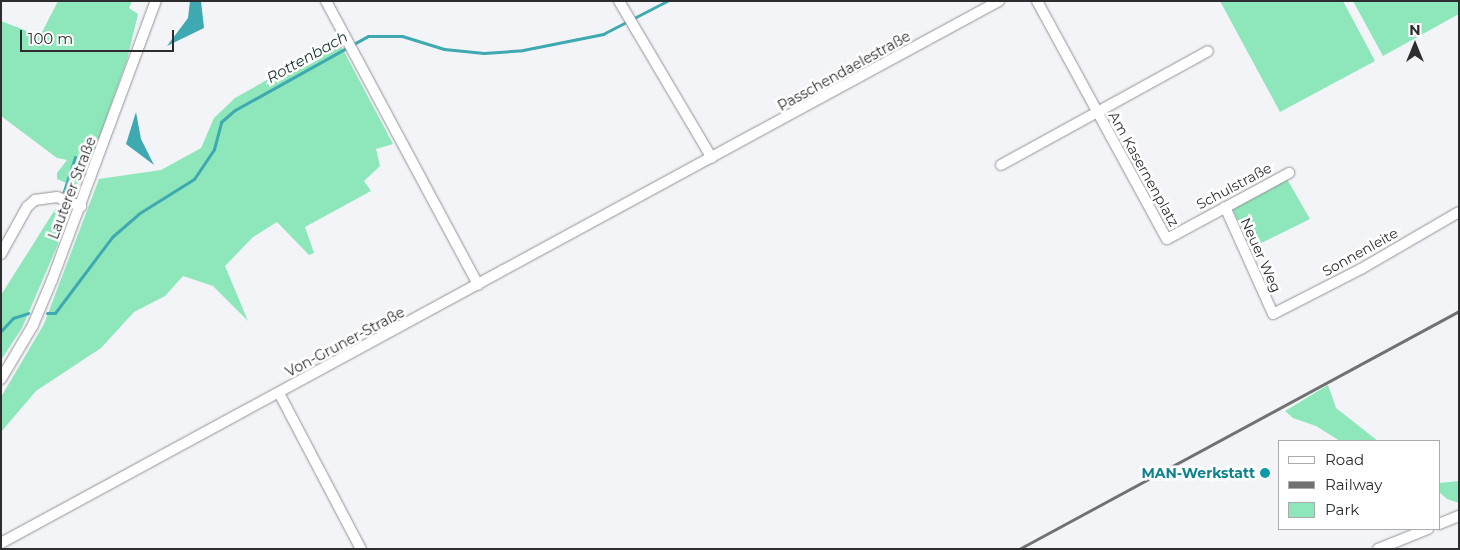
<!DOCTYPE html>
<html>
<head>
<meta charset="utf-8">
<style>
	body { margin:0 }
	#map { position:relative; width:1460px; height:550px; overflow:hidden; background:#f3f4f8; font-family:Montserrat,sans-serif }
	div>[style] { position:absolute }
	[style*='--x'] { left:calc(var(--x)*1px); top:calc(var(--y)*1px); width:calc(var(--w)*1px); rotate:calc(var(--a)*1deg) }
	.green>* { inset:0; background:#8ee7bb }
	.water>* { inset:0; background:#3ea9b1 }
	.stream>* { height:3px; margin:-1.5px; padding:0 1.5px; transform-origin:1.5px; border-radius:1.5px; background:#3ea9b1 }
	.roads { filter:drop-shadow(0 0 1px #929397) drop-shadow(0 0 1px #929397) }
	.minor>* { height:10px; margin:-5px; padding:0 5px; transform-origin:5px; border-radius:5px; background:#fff }
	.rail>* { height:3px; margin:-1.5px; padding:0 1.5px; transform-origin:1.5px; border-radius:1.5px; background:#707173 }
	.dots>* { width:14px; height:14px; translate:-50% -50%; box-sizing:border-box; border:2px solid #fff; border-radius:50% }
	span { translate:-50% -50%; white-space:nowrap; text-align:center; line-height:1.15; -webkit-text-stroke:5px #fff; paint-order:stroke }
	.street-label { font-size:14px; color:#2d2d2f }
	.culture-label { font-size:14px; color:#0d838f; font-weight:700 }
	.right { translate:-100% -50%; text-align:right }
	.water-label { font-size:15px; color:#21393b; font-style:italic }
	.frame { position:absolute; inset:0; border:2px solid #2d2d2f; pointer-events:none }
	.legend { position:absolute; left:1278px; top:440px; width:162px; height:90px; box-sizing:border-box; background:#fff; border:1px solid #ababac; margin:0; padding:6px 9px; list-style:none; font-size:15px; color:#2d2d2f }
	.legend li { display:flex; align-items:center; gap:10px; height:25px }
	.legend b { width:25px; border:1px solid #ababac }
	.north { position:absolute; left:1390px; top:20px; width:50px; height:50px; -webkit-text-stroke:4px #fff; paint-order:stroke; rotate:0deg; font-size:14px; font-weight:700; line-height:20px; text-align:center; color:#2d2d2f }
	.north::after { content:''; display:block; margin:auto; width:18px; height:22px; background:#2d2d2f; clip-path:polygon(50% 0,100% 100%,50% 72%,0 100%) }
	.scale { position:absolute; left:20px; top:30px; width:154px; height:22px; box-sizing:border-box; border:2px solid #2d2d2f; border-top:0; padding-left:6px; font-size:15px; line-height:18px; white-space:nowrap; color:#2d2d2f; -webkit-text-stroke:4px #fff; paint-order:stroke }
</style>
</head>
<body>
<div id="map">
	<div class="green">
		<div style="clip-path:polygon(58px 1px,132px 1px,129px 8px,138px 14px,127px 60px,96px 147px,80px 182px,73px 186px,57px 179px,57px 173px,67px 160px,57px 158px,1px 116px,1px 21px,40px 36px)"></div>
		<div style="clip-path:polygon(1220px 1px,1343px 1px,1375px 61px,1280px 112px)"></div>
		<div style="clip-path:polygon(1353px 1px,1459px 1px,1459px 14px,1383px 56px)"></div>
		<div style="clip-path:polygon(338px 40px,393px 144px,376px 149px,380px 166px,364px 181px,371px 191px,305px 227px,314px 253px,309px 255px,277px 222px,253px 237px,225px 266px,248px 321px,213px 286px,183px 276px,165px 296px,134px 312px,101px 348px,36px 391px,1px 432px,1px 397px,44px 324px,99px 179px,161px 170px,201px 148px,214px 118px,235px 98px)"></div>
		<div style="clip-path:polygon(1287px 179px,1310px 219px,1251px 248px,1232px 208px)"></div>
		<div style="clip-path:polygon(56px 208px,65px 217px,58px 244px,22px 328px,1px 360px,1px 295px)"></div>
		<div style="clip-path:polygon(1328px 385px,1336px 408px,1378px 441px,1340px 441px,1316px 426px,1293px 418px,1285px 411px)"></div>
		<div style="clip-path:polygon(1459px 481px,1459px 503px,1447px 499px,1439px 492px,1439px 483px)"></div>
	</div>
	<div class="water">
		<div style="clip-path:polygon(190px 1px,201px 1px,204px 28px,167px 46px,188px 18px)"></div>
		<div style="clip-path:polygon(136px 112px,141px 139px,154px 165px,126px 144px)"></div>
	</div>
	<div class="stream">
		<div style="--x:63;--y:194;--w:39;--a:-72"></div>
		<div style="--x:47;--y:313;--w:8;--a:0"></div>
		<div style="--x:55;--y:313;--w:95;--a:-53.1"></div>
		<div style="--x:112;--y:237;--w:35;--a:-41"></div>
		<div style="--x:138;--y:214;--w:66;--a:-32"></div>
		<div style="--x:194;--y:179;--w:36;--a:-56"></div>
		<div style="--x:214;--y:149;--w:28;--a:-75"></div>
		<div style="--x:221;--y:122;--w:18;--a:-41"></div>
		<div style="--x:235;--y:110;--w:152;--a:-29.1"></div>
		<div style="--x:368;--y:36;--w:34;--a:0"></div>
		<div style="--x:402;--y:36;--w:44;--a:17.2"></div>
		<div style="--x:444;--y:49;--w:40;--a:5.7"></div>
		<div style="--x:484;--y:53;--w:39;--a:-4"></div>
		<div style="--x:523;--y:50;--w:82;--a:-11.3"></div>
		<div style="--x:603;--y:34;--w:72;--a:-27.3"></div>
		<div style="--x:1;--y:331;--w:18;--a:-47"></div>
		<div style="--x:13;--y:318;--w:16;--a:-18"></div>
	</div>
	<div class="roads">
		<div class="minor">
			<div style="--x:326;--y:1;--w:322;--a:61.8"></div>
			<div style="--x:619;--y:1;--w:182;--a:59.4"></div>
			<div style="--x:1037;--y:1;--w:271;--a:61.4"></div>
			<div style="--x:1167;--y:239;--w:139;--a:-28.4"></div>
			<div style="--x:1001;--y:165;--w:236;--a:-28.8"></div>
			<div style="--x:1225;--y:207;--w:117;--a:65.8"></div>
			<div style="--x:1273;--y:314;--w:99;--a:-27.1"></div>
			<div style="--x:1361;--y:269;--w:113;--a:-30.2"></div>
			<div style="--x:1;--y:254;--w:54;--a:-61"></div>
			<div style="--x:27;--y:207;--w:11;--a:-41"></div>
			<div style="--x:35;--y:200;--w:22;--a:-8"></div>
			<div style="--x:57;--y:197;--w:26;--a:21"></div>
			<div style="--x:1;--y:379;--w:63;--a:-59.3"></div>
			<div style="--x:33;--y:325;--w:49;--a:-67.1"></div>
			<div style="--x:52;--y:280;--w:298;--a:-69.6"></div>
			<div style="--x:279;--y:393;--w:176;--a:62.3"></div>
			<div style="--x:1439;--y:524;--w:22;--a:-22"></div>
			<div style="--x:1;--y:543;--w:1136;--a:-28.51"></div>
			<div style="--x:1378;--y:549;--w:54;--a:-21.8"></div>
		</div>
	</div>
	<div class="rail">
		<div style="--x:1019;--y:549;--w:500;--a:-28.41"></div>
	</div>
	<div class="dots">
		<div style="left:1265px;top:473px;background:#0f9aa8"></div>
	</div>
	<div class="street-label">
		<span style="left:844px;top:71px;rotate:-29deg">Passchendaelestraße</span>
		<span style="left:1144px;top:169px;rotate:61deg">Am Kasernenplatz</span>
		<span style="left:1234px;top:186px;rotate:-28deg">Schulstraße</span>
		<span style="left:72px;top:188px;rotate:-69deg">Lauterer Straße</span>
		<span style="left:1360px;top:252px;rotate:-29deg">Sonnenleite</span>
		<span style="left:1261px;top:255px;rotate:66deg">Neuer Weg</span>
		<span style="left:345px;top:342px;rotate:-28deg">Von-Gruner-Straße</span>
	</div>
	<div class="culture-label">
		<span class="right" style="left:1255px;top:473px">MAN-Werkstatt</span>
	</div>
	<div class="water-label">
		<span style="left:307px;top:57px;rotate:-29deg">Rottenbach</span>
	</div>
	<div class="frame"></div>
	<ul class="legend">
	<li><b style="height:6px;background:#fff"></b>Road</li>
	<li><b style="height:6px;background:#707173"></b>Railway</li>
	<li><b style="height:14px;background:#8ee7bb"></b>Park</li>
	</ul>
	<div class="north">N</div>
	<div class="scale">100 m</div>
</div>
</body>
</html>
